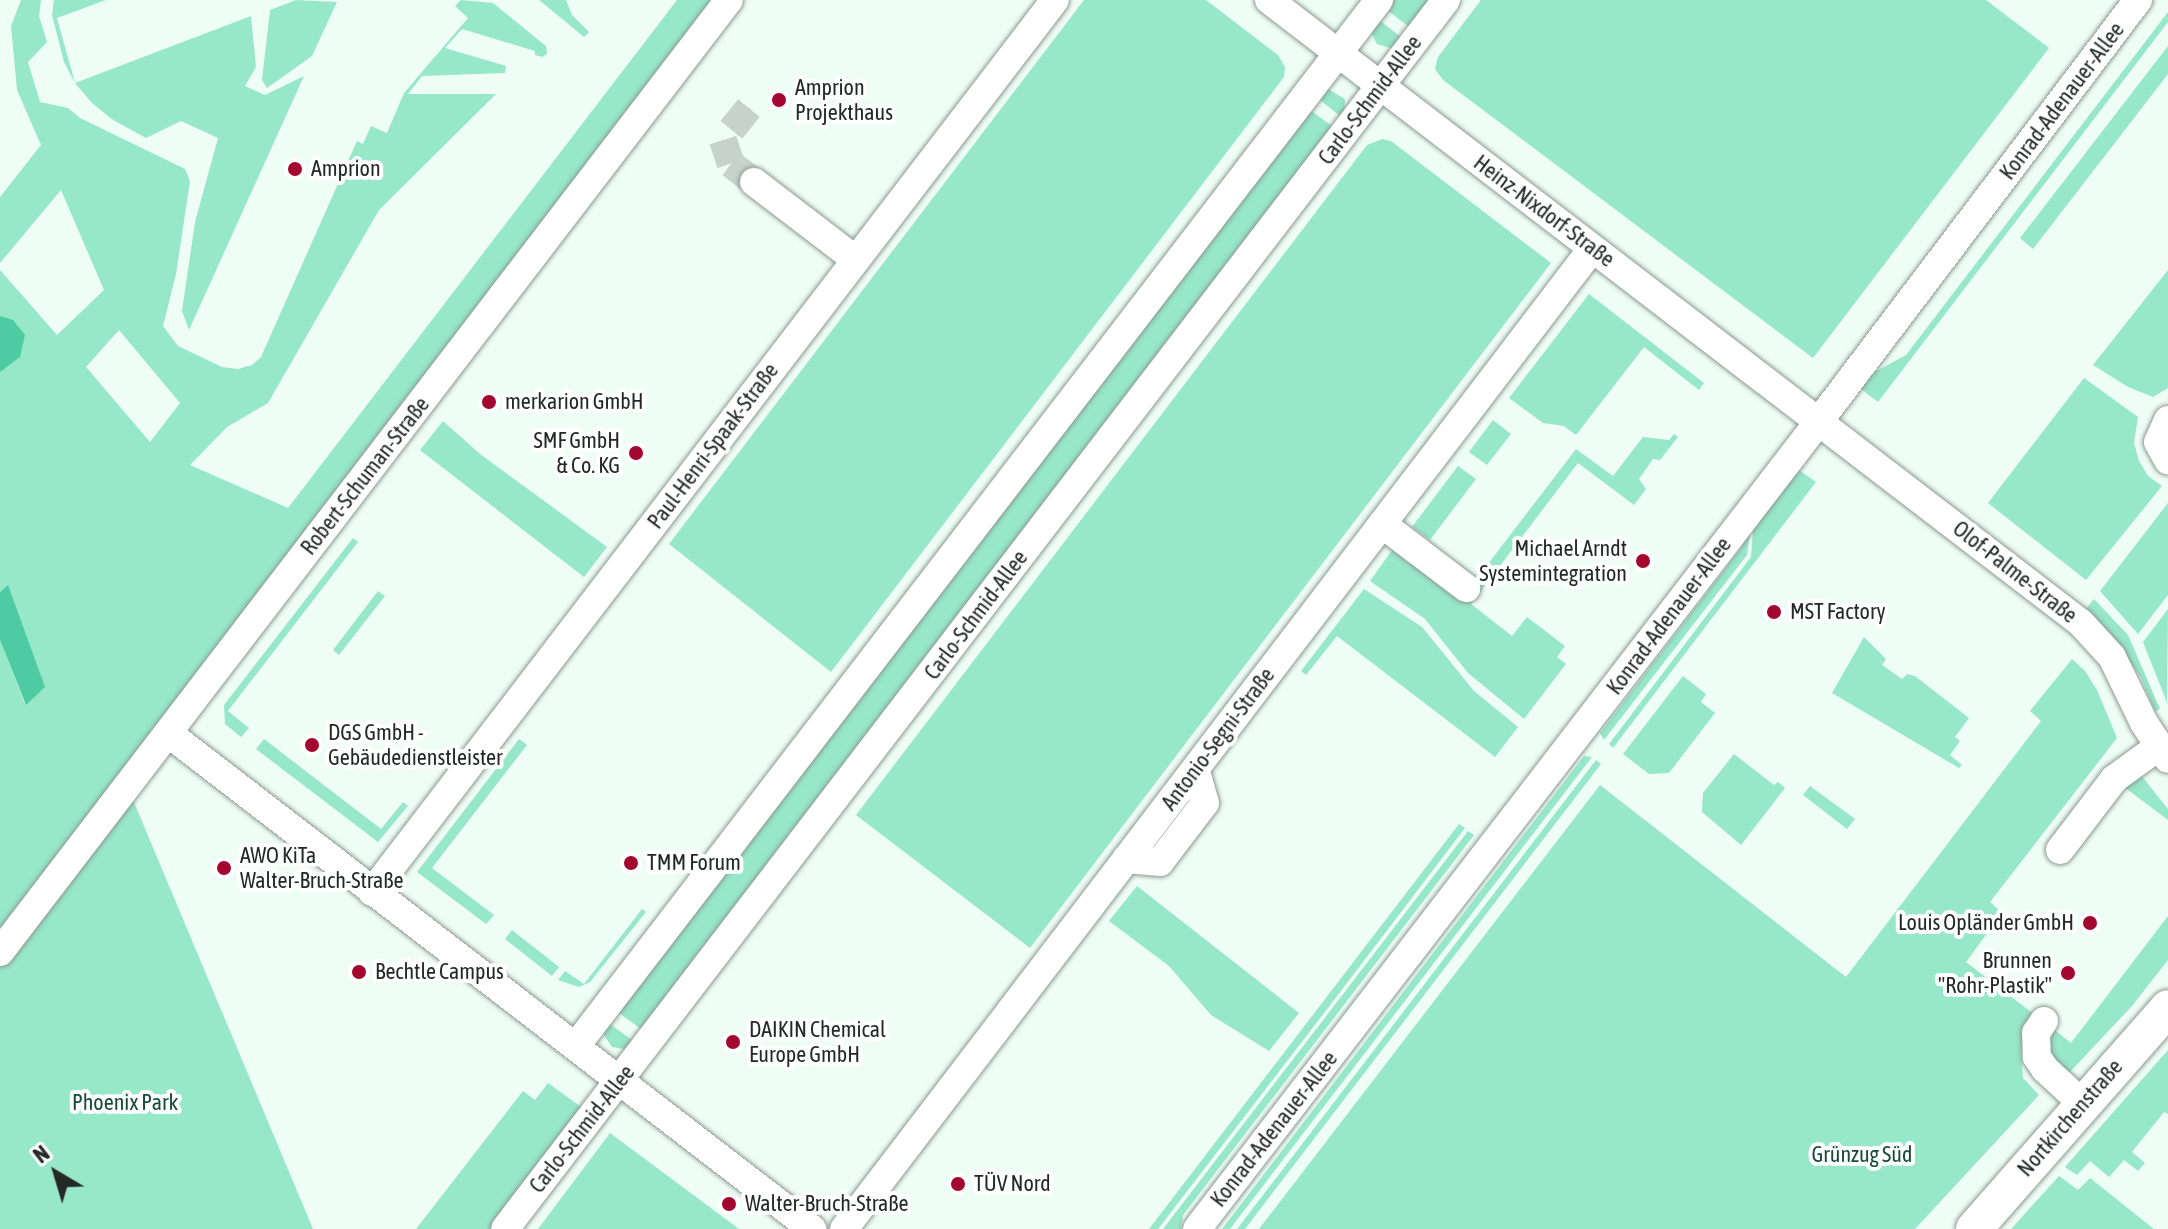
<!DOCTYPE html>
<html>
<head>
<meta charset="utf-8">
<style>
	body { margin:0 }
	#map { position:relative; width:2168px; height:1229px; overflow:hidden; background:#effdf7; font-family:"Asap Condensed",sans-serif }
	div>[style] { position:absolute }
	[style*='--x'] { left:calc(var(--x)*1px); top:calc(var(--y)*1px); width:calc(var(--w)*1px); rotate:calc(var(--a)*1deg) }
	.green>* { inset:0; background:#97e7c9 }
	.water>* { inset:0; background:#4fcba3 }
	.minor-tunnel>* { height:28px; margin-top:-14px; transform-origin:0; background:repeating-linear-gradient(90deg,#c6d3cd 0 28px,transparent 0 42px) }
	.roads { filter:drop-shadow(0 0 2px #8b9892) drop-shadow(0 0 2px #8b9892) }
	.minor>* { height:28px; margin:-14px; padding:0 14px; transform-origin:14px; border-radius:14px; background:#fff }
	.major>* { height:36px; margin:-18px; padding:0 18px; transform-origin:18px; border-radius:18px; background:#fff }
	.dots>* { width:22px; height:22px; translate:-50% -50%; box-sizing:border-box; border:4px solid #fff; border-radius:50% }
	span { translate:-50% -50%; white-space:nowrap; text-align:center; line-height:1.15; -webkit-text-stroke:8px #fff; paint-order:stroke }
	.poi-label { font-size:22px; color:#242927 }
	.left { translate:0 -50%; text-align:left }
	.right { translate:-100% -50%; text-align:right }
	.street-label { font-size:22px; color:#242927 }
	.park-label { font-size:22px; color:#174b3a }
	.north { position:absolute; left:16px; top:1133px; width:80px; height:80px; -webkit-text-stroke:6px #fff; paint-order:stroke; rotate:322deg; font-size:22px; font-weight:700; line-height:32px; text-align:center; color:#242927 }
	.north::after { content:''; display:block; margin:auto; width:28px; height:36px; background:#242927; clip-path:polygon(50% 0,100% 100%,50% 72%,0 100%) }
</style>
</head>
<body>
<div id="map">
	<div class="green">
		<div style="clip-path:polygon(evenodd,21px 0,41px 0,39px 16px,47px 42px,28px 62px,40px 102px,68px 108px,80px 118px,185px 169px,190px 181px,176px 274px,163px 326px,178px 346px,222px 367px,238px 369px,252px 365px,261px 357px,357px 141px,363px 144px,371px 126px,387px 133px,404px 93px,468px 18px,455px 6px,461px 0,493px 3px,546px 46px,547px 54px,542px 57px,535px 55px,535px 51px,462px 29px,445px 48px,506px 66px,505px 73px,422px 76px,408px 94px,496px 94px,379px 210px,268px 403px,227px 427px,190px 465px,288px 508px,677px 0,717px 0,123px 776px,313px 1229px,0 1229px,0 640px,25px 704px,7px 586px,0 592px,0 270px,57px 335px,104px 290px,61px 190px,0 263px,0 197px,41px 145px,17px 90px,11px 26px,21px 0,119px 330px,180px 403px,150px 442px,86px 367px,119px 330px)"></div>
		<div style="clip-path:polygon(54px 0,106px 0,57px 18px,75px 83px,251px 16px,256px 67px,245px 86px,265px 95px,304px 76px,189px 330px,182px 311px,195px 222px,218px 138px,181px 121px,146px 138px,113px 120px,92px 103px,75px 83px,64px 62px,52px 15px)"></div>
		<div style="clip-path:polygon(296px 0,337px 2px,312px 56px,267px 88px,262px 80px,270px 10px)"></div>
		<div style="clip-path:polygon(539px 0,566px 0,572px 15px,589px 32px,584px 37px)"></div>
		<div style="clip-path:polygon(1084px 0,1206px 0,1278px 55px,1285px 67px,1284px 77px,831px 672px,669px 544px)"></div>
		<div style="clip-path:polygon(1388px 0,1435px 0,1412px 29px,1383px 7px)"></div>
		<div style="clip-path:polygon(1481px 0,1986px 0,2049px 48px,1813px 358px,1443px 80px,1435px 69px,1438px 57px)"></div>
		<div style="clip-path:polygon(2168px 12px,2168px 22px,1878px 402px,1861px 389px,1873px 373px,1906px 355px)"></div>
		<div style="clip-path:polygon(1375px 17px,1405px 40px,1390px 48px,1377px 44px,1371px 33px)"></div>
		<div style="clip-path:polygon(2168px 46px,2168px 74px,2033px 249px,2020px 238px)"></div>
		<div style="clip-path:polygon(1328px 89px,1345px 99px,1344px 119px,1315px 96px)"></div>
		<div style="clip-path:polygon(1306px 107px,1336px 129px,645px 1032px,615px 1010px)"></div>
		<div style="clip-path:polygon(1382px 139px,1391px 141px,1551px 263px,1030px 948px,856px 815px,1367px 145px)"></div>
		<div style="clip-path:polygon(2168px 270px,2168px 388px,2153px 397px,2128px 387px,2093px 365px)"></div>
		<div style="clip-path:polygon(1589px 294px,1704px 383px,1699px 390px,1644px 347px,1576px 435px,1564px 426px,1543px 423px,1509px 398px)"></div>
		<div style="clip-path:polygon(2084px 378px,2138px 417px,2134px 443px,2139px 461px,2148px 476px,2162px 486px,2086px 580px,1988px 503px)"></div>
		<div style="clip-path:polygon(1493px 420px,1511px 434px,1487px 465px,1469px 452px)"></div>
		<div style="clip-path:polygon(443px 421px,480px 454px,607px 547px,584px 577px,420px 450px)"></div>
		<div style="clip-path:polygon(1674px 434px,1678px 437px,1660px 460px,1653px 459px,1639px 479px,1646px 489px,1634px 505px,1578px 463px,1471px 604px,1512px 636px,1527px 617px,1565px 646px,1557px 657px,1566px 664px,1524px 719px,1468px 673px,1425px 619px,1370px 581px,1392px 550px,1411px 565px,1415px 561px,1467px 601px,1492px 568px,1488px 564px,1576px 449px,1613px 476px,1643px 437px,1669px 440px)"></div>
		<div style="clip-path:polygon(1458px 466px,1476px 479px,1430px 540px,1412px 527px)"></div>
		<div style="clip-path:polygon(1799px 470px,1816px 482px,1613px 748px,1609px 744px,1751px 557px,1753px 530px)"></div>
		<div style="clip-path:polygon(2168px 503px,2168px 595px,2138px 634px,2100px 591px)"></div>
		<div style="clip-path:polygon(1751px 525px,1747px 555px,1604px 740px,1600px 733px,1741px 548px,1741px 536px)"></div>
		<div style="clip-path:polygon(353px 538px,358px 542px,228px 711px,249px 728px,241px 737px,225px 724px,224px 705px)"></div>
		<div style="clip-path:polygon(1364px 589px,1422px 627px,1474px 691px,1518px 727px,1495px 757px,1337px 636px,1306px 675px,1301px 671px)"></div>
		<div style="clip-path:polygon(378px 591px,385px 596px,339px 655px,333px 650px)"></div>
		<div style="clip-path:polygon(2094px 599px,2128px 635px,2160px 709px,2155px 711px,2141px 678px,2111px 634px,2085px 610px)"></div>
		<div style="clip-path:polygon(2168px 609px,2167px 700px,2168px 705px,2143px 642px)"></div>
		<div style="clip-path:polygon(1864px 637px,1886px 659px,1882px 665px,1902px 679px,1907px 674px,1915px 676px,1969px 718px,1955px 737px,1960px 741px,1950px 755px,1962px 765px,1959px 768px,1832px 693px)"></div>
		<div style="clip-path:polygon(2072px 659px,2085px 671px,2097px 690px,2117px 738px,1990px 902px,2002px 913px,1966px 962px,2035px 1015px,2025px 1033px,2021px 1053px,2023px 1078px,2039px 1095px,1915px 1229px,1259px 1229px,1600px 785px,1846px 977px,2041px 721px,2030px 711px)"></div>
		<div style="clip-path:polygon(1683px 676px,1706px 694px,1701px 702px,1715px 713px,1669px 773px,1649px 774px,1623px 754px)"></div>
		<div style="clip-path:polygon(264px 739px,381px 829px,403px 802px,408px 806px,378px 842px,256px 749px)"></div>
		<div style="clip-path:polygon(519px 739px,527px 745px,432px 868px,494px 915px,486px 924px,417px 872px)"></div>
		<div style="clip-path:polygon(1734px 754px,1774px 785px,1778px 782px,1785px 788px,1741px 845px,1702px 812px,1703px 793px)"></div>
		<div style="clip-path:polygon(1584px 756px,1592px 757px,1230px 1229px,1222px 1229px)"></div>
		<div style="clip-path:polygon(1596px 760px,1601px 764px,1245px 1229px,1237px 1229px)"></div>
		<div style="clip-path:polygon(2137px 770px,2168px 809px,2168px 820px,2124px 787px)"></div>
		<div style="clip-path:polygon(1810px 786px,1855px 819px,1847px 829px,1803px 795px)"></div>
		<div style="clip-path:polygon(1459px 824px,1465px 828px,1331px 1004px,1158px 1229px,1149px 1229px)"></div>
		<div style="clip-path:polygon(1468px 831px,1474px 835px,1183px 1215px,1181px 1229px,1163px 1229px)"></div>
		<div style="clip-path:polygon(1137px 886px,1299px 1013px,1269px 1051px,1211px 1015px,1169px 966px,1109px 921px)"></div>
		<div style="clip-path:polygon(642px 909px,646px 912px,590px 982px,579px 987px,558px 980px,565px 971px,584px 984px)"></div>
		<div style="clip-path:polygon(2168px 916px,2168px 960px,2132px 1006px,2069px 1073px,2052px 1056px,2047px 1044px,2051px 1027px,2071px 1043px)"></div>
		<div style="clip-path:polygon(512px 930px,559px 967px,552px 976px,505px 939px)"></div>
		<div style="clip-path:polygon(606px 1021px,636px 1043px,624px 1049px,612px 1047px,604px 1035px)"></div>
		<div style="clip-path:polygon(2168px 1050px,2168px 1114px,2164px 1112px,2132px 1152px,2145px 1163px,2138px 1171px,2124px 1160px,2109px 1177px,2090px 1161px,2077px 1175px,2065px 1167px)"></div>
		<div style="clip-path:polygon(548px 1083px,584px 1109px,493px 1229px,416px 1229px,523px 1091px,535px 1100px)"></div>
		<div style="clip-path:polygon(610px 1133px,739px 1229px,538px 1229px)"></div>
		<div style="clip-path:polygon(2059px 1176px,2078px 1190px,2090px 1178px,2154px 1229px,2011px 1229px)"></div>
	</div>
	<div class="water">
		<div style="clip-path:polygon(0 316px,13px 320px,25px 335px,20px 357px,0 372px)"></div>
		<div style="clip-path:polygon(8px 585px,45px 687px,26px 705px,0 640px,0 592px)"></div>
	</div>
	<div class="minor-tunnel">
		<div style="--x:749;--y:108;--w:41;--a:129.1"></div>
		<div style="--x:723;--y:140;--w:25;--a:72"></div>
		<div style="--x:731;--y:164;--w:29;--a:38"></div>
	</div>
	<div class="roads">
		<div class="minor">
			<div style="--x:1269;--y:0;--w:1023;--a:37.5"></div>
			<div style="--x:2081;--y:623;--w:46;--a:47.6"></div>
			<div style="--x:2112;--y:657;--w:73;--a:64.1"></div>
			<div style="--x:2144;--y:723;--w:43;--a:56.3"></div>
			<div style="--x:754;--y:182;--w:128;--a:37.4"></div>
			<div style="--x:2168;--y:420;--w:24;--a:114"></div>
			<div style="--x:2158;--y:442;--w:21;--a:61"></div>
			<div style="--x:1382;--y:524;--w:106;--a:37.3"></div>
			<div style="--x:168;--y:733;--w:813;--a:37.6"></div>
			<div style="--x:2060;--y:850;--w:89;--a:-52.7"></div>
			<div style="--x:2114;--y:779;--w:54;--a:-36"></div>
			<div style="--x:1126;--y:859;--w:34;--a:5"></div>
			<div style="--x:1160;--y:862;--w:74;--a:-52.7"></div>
			<div style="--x:1205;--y:803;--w:35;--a:-106"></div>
			<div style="--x:372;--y:892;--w:1123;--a:-52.56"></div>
			<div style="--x:0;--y:952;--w:1199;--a:-52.56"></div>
			<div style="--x:2044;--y:1021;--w:14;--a:124"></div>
			<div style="--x:2036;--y:1033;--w:24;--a:88"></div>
			<div style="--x:2037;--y:1057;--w:14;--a:56"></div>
			<div style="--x:2045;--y:1069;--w:50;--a:42.6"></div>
			<div style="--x:576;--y:1046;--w:1319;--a:-52.49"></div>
			<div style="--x:505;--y:1229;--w:1548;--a:-52.56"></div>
			<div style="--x:844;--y:1229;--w:1233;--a:-52.65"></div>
			<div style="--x:1197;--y:1229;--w:1021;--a:-52.4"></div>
			<div style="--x:1820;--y:420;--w:527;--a:-52.87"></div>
		</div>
		<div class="major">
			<div style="--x:1974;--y:1229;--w:294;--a:-48.7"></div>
		</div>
	</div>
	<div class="dots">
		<div style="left:779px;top:100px;background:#a3062e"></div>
		<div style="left:295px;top:169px;background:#a3062e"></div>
		<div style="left:489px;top:402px;background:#a3062e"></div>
		<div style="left:636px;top:453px;background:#a3062e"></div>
		<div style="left:1643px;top:561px;background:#a3062e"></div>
		<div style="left:1774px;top:612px;background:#a3062e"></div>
		<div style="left:312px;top:745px;background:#a3062e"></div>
		<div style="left:631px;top:863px;background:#a3062e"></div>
		<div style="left:224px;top:868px;background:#a3062e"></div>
		<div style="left:2090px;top:923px;background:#a3062e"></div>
		<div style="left:359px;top:972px;background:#a3062e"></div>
		<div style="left:2068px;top:973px;background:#a3062e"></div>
		<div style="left:733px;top:1042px;background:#a3062e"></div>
		<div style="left:958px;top:1184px;background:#a3062e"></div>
		<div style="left:729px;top:1204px;background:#a3062e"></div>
	</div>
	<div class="poi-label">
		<span class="left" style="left:795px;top:100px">Amprion<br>Projekthaus</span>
		<span class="left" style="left:311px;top:169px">Amprion</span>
		<span class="left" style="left:505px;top:402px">merkarion GmbH</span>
		<span class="right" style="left:620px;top:453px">SMF GmbH<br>&amp; Co. KG</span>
		<span class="right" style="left:1627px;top:561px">Michael Arndt<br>Systemintegration</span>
		<span class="left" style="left:1790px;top:612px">MST Factory</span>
		<span class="left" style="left:328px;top:745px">DGS GmbH -<br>Gebäudedienstleister</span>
		<span class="left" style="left:240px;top:868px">AWO KiTa<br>Walter-Bruch-Straße</span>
		<span class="left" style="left:647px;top:863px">TMM Forum</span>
		<span class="right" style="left:2074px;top:923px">Louis Opländer GmbH</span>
		<span class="right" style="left:2052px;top:973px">Brunnen<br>"Rohr-Plastik"</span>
		<span class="left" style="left:375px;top:972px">Bechtle Campus</span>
		<span class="left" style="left:749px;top:1042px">DAIKIN Chemical<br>Europe GmbH</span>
		<span class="left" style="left:974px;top:1184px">TÜV Nord</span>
		<span class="left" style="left:745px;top:1204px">Walter-Bruch-Straße</span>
	</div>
	<div class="street-label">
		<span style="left:1370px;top:100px;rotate:-53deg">Carlo-Schmid-Allee</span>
		<span style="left:2062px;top:101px;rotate:-53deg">Konrad-Adenauer-Allee</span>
		<span style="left:1544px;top:211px;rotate:37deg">Heinz-Nixdorf-Straße</span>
		<span style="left:713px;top:446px;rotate:-53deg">Paul-Henri-Spaak-Straße</span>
		<span style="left:365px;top:476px;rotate:-52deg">Robert-Schuman-Straße</span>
		<span style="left:2015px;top:572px;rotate:38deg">Olof-Palme-Straße</span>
		<span style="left:976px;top:615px;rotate:-53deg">Carlo-Schmid-Allee</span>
		<span style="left:1669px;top:616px;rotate:-53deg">Konrad-Adenauer-Allee</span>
		<span style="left:1218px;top:739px;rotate:-53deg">Antonio-Segni-Straße</span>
		<span style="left:2070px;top:1118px;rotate:-49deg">Nortkirchenstraße</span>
		<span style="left:582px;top:1129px;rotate:-52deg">Carlo-Schmid-Allee</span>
		<span style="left:1274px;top:1129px;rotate:-52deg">Konrad-Adenauer-Allee</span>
	</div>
	<div class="park-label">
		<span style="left:125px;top:1103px">Phoenix Park</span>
		<span style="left:1862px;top:1155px">Grünzug Süd</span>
	</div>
	<div class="north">N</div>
</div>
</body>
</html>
